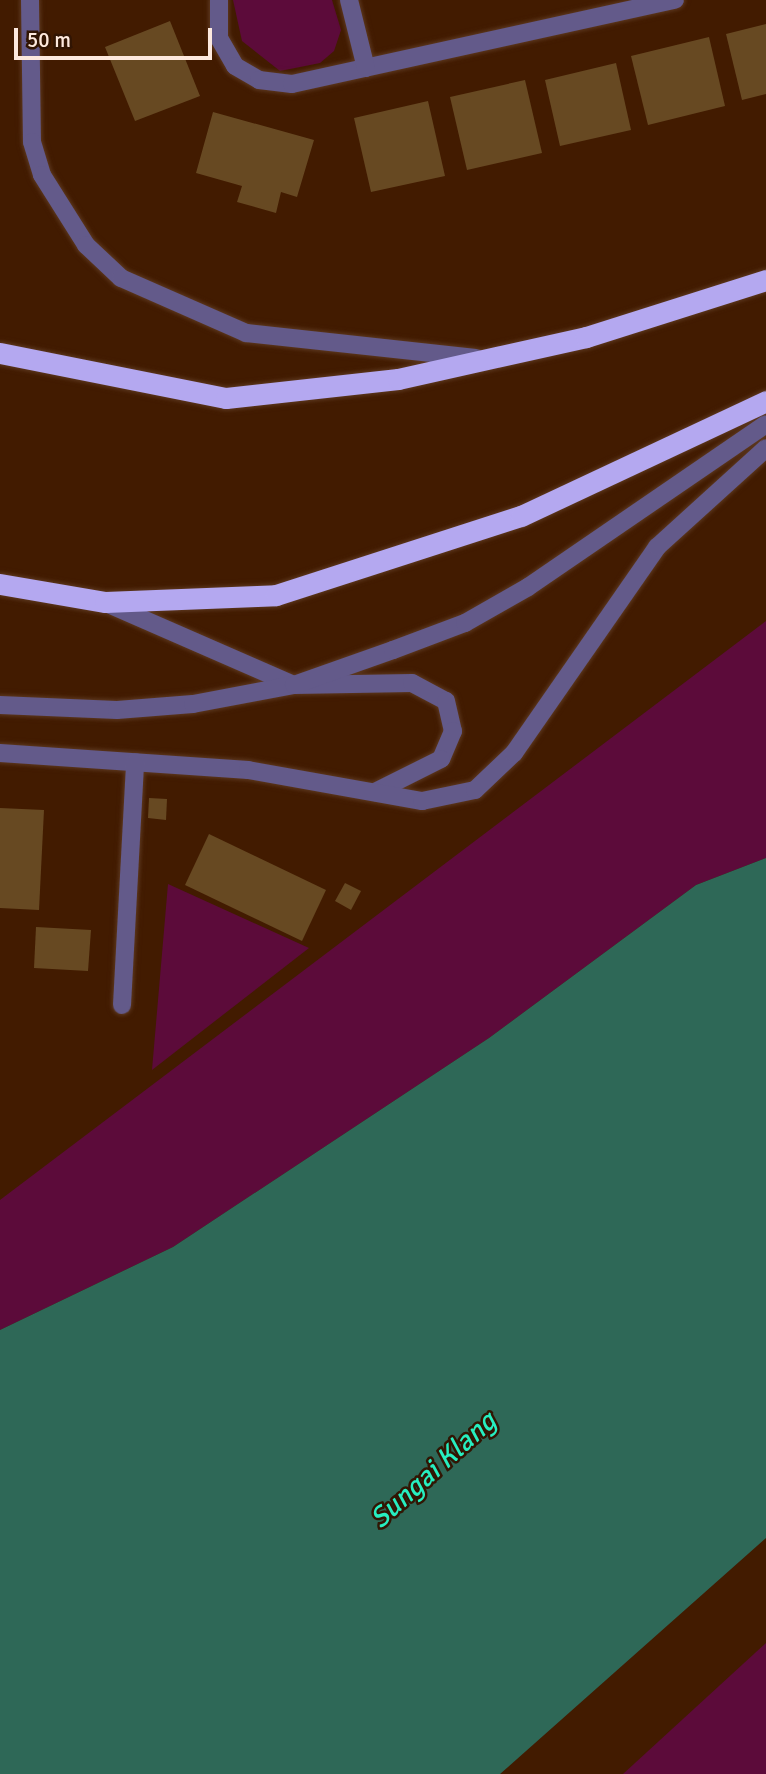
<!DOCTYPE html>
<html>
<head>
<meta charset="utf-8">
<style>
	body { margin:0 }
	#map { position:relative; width:766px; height:1774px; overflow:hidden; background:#421b00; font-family:Signika,sans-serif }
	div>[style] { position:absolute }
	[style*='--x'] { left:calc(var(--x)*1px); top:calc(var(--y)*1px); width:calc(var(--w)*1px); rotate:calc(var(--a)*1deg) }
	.green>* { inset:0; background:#5c0b3a }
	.water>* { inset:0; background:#2e6857 }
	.building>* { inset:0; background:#674922 }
	.roads { filter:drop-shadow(0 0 2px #5c381f) drop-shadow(0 0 2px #5c381f) }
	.minor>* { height:18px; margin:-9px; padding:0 9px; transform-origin:9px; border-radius:9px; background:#635a8a }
	.highway>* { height:21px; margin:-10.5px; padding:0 10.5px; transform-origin:10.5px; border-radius:10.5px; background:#b4a8f0 }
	span { translate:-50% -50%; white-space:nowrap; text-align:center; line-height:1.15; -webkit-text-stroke:5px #311503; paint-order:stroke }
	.water-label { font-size:28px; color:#27eec0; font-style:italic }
	.scale { position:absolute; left:14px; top:28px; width:198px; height:32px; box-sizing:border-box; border:4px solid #fde9de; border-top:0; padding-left:9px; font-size:21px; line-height:24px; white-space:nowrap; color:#fde9de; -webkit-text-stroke:5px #311503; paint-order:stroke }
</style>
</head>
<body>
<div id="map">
	<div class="green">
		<div style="clip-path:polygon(233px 0,332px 0,341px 30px,334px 51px,320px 63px,280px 71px,242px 41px)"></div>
		<div style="clip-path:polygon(766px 621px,766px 858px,696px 885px,489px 1038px,173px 1247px,0 1330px,0 1200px)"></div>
		<div style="clip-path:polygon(168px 884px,309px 948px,152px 1070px)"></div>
		<div style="clip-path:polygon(766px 1643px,766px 1774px,623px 1774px)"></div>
	</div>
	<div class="water">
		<div style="clip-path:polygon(766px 858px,766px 1538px,500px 1774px,0 1774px,0 1330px,173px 1247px,489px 1038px,696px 885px)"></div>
	</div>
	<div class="building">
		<div style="clip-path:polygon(170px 21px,200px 96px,135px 121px,105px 47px)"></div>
		<div style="clip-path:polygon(766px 24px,766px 94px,742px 100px,726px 34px)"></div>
		<div style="clip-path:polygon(709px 37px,725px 106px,648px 125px,631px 56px)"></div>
		<div style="clip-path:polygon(616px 63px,631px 130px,560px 146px,545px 80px)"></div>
		<div style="clip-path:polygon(525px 80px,542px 153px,467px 170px,450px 97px)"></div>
		<div style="clip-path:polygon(428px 101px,445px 176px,371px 192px,354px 118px)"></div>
		<div style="clip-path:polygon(213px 112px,314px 140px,297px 197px,281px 192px,276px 213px,237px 202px,242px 186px,196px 173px)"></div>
		<div style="clip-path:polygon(149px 798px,167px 799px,166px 820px,148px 818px)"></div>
		<div style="clip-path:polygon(0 808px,44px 810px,39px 910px,0 908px)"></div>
		<div style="clip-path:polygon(209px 834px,326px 890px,302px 941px,185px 885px)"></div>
		<div style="clip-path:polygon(345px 883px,361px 891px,351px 910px,335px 901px)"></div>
		<div style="clip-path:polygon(36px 927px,91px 930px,88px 971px,34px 968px)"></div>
	</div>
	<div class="roads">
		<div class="minor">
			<div style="--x:30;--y:0;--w:142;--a:89.2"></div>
			<div style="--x:32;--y:142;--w:34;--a:73"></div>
			<div style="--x:42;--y:175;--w:83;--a:57.8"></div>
			<div style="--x:86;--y:245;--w:48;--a:43.3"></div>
			<div style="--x:121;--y:278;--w:137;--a:23.7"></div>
			<div style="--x:246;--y:333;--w:231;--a:6.2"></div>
			<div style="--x:219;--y:0;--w:38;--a:90"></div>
			<div style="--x:219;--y:38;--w:32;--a:60"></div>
			<div style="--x:235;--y:66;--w:28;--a:30"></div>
			<div style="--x:259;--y:80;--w:33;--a:7"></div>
			<div style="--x:292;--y:84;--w:392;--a:-12.4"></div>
			<div style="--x:349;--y:0;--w:70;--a:76"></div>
			<div style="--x:106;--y:603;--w:205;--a:23.6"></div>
			<div style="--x:294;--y:685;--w:118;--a:-1"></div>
			<div style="--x:412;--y:683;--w:38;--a:28"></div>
			<div style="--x:446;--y:701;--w:31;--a:77"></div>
			<div style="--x:453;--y:731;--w:30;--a:113"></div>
			<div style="--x:441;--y:759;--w:74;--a:153.4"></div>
			<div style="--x:0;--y:705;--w:117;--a:2.4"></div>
			<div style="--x:117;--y:710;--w:76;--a:-4.5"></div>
			<div style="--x:193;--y:704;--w:103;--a:-10.7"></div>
			<div style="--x:294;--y:685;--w:105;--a:-19.5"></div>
			<div style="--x:393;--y:650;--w:77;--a:-20.6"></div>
			<div style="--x:465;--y:623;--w:73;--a:-29.7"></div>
			<div style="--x:528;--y:587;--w:288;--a:-34.4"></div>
			<div style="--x:0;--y:753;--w:249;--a:3.9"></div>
			<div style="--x:248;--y:770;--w:177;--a:10.1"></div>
			<div style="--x:422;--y:801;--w:54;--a:-11.7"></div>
			<div style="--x:475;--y:790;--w:54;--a:-43.5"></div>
			<div style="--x:514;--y:753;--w:251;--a:-55.2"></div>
			<div style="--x:657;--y:547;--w:147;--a:-42.2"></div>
			<div style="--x:122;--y:1005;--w:243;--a:-86.9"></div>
		</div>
		<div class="highway">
			<div style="--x:0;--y:353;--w:230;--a:11.3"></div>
			<div style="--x:226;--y:398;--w:173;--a:-6.3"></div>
			<div style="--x:398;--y:379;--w:193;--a:-12.6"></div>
			<div style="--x:586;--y:337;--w:189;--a:-17.6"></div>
			<div style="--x:0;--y:584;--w:107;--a:9.7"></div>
			<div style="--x:105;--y:602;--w:171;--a:-2.3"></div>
			<div style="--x:276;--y:595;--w:257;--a:-17.9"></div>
			<div style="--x:521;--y:516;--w:271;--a:-25.1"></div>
		</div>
	</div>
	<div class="water-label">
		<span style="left:433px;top:1470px;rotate:-42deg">Sungai Klang</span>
	</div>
	<div class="scale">50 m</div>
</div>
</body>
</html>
